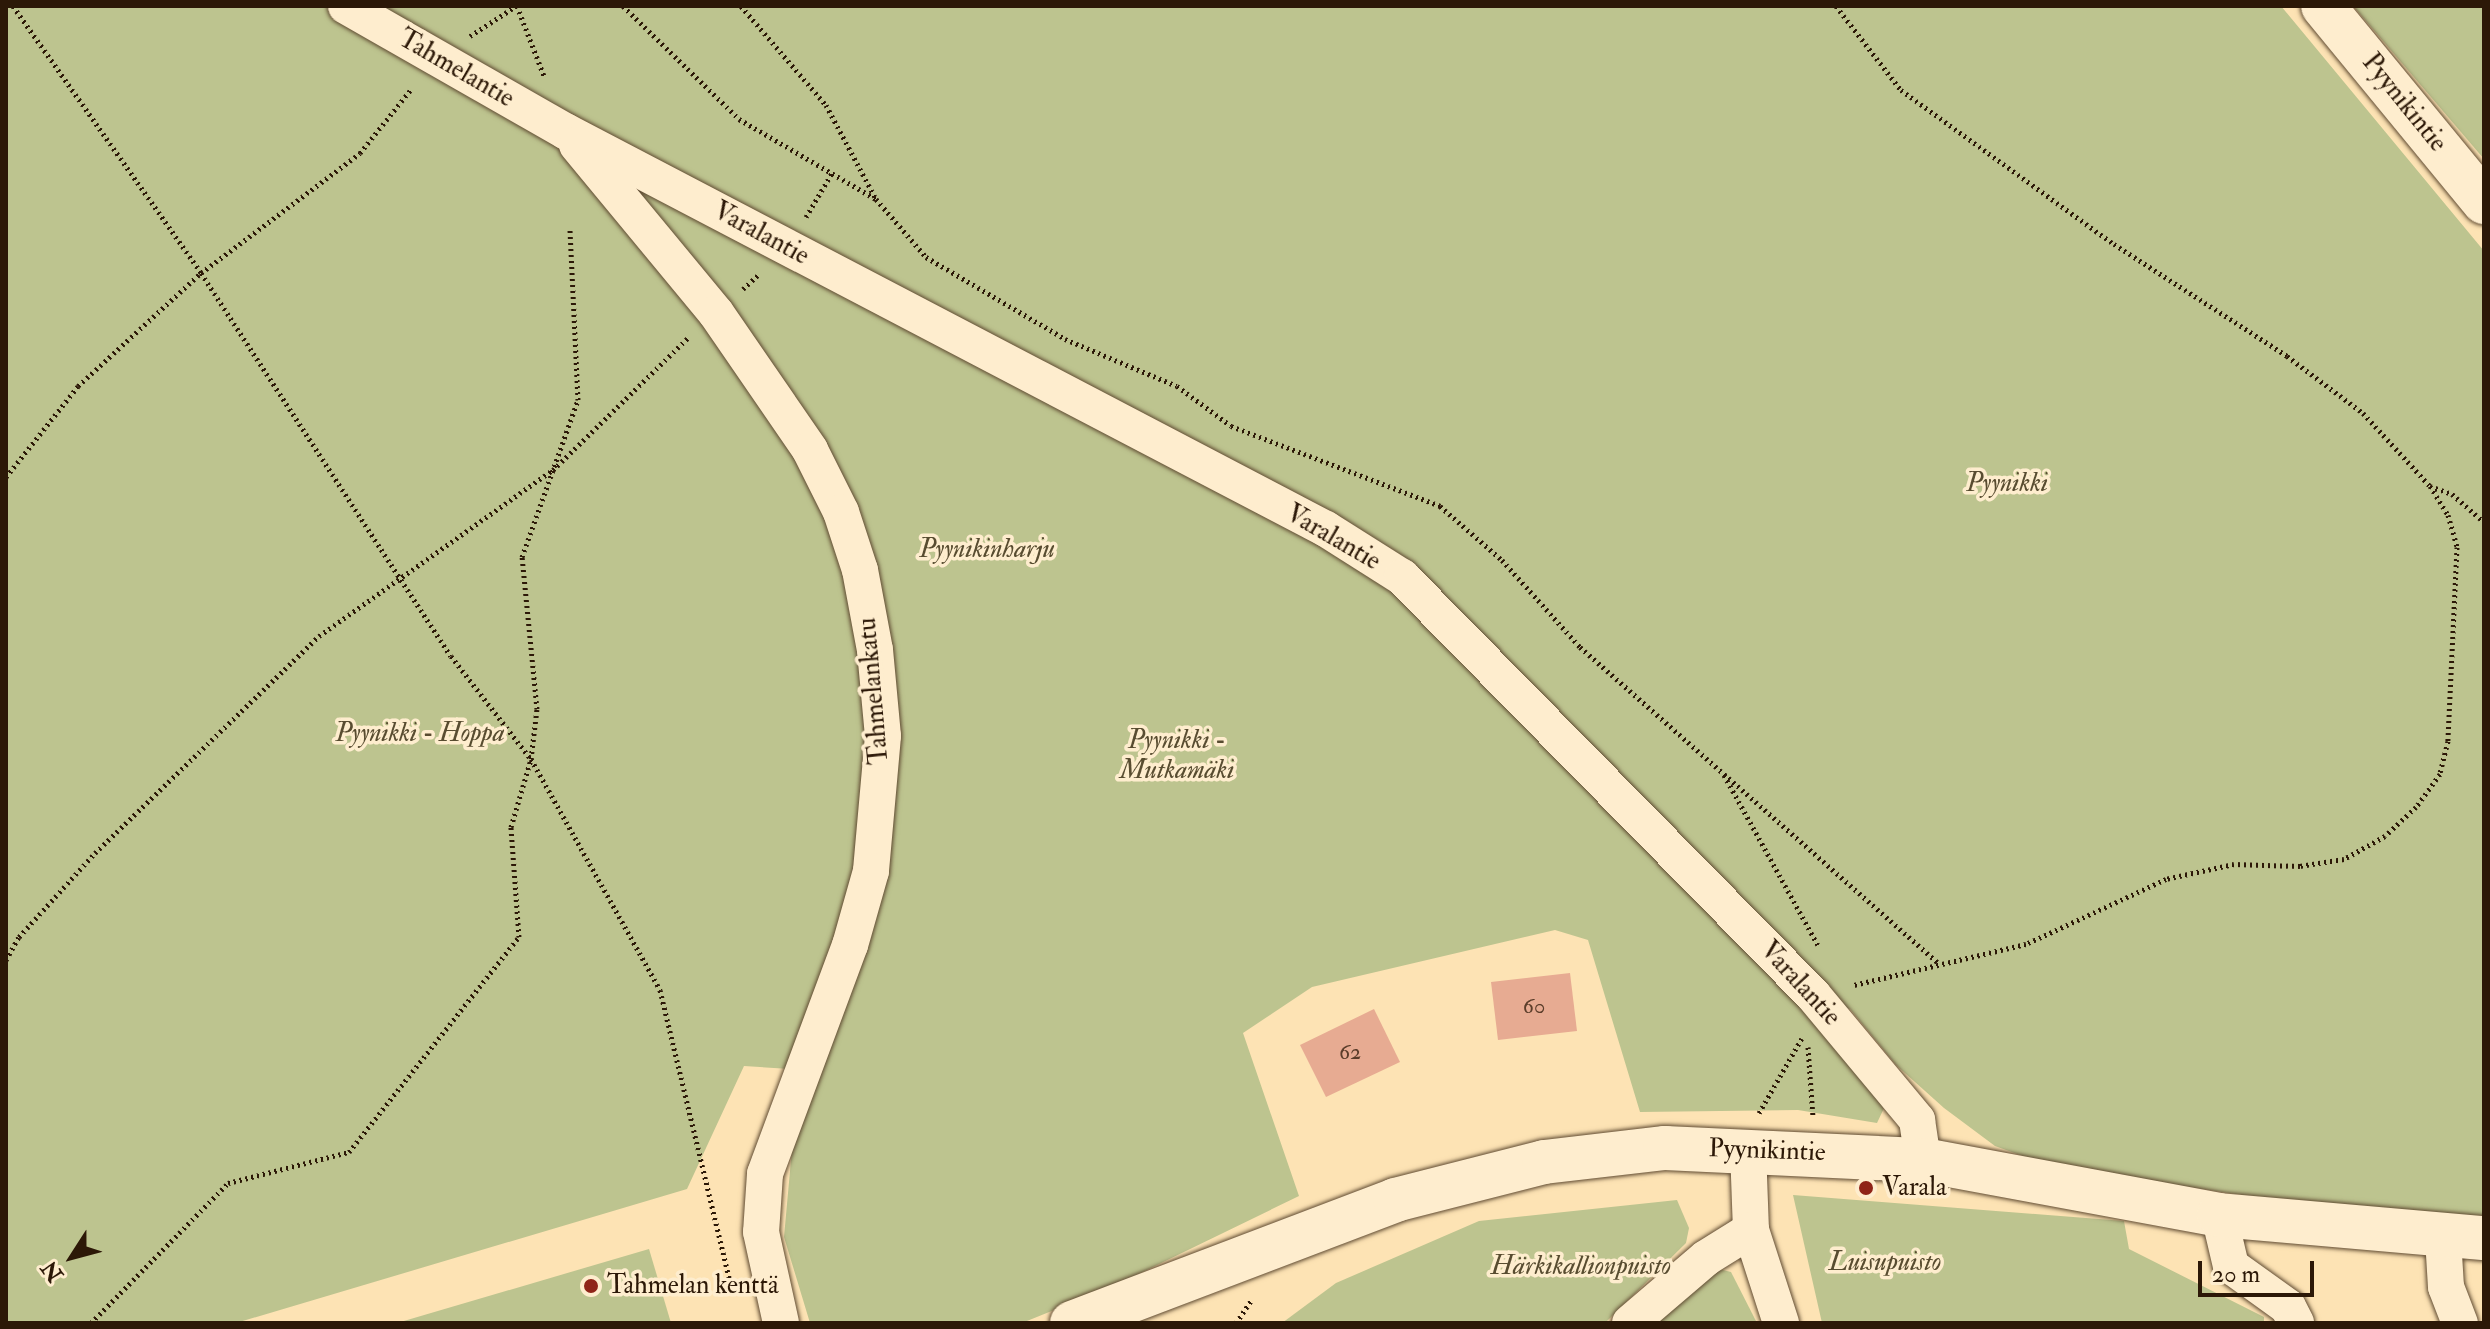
<!DOCTYPE html>
<html>
<head>
<meta charset="utf-8">
<style>
	body { margin:0 }
	#map { position:relative; width:2490px; height:1329px; overflow:hidden; background:#fde3b4; font-family:"IM FELL Double Pica",serif }
	div>[style] { position:absolute }
	[style*='--x'] { left:calc(var(--x)*1px); top:calc(var(--y)*1px); width:calc(var(--w)*1px); rotate:calc(var(--a)*1deg) }
	.green>* { inset:0; background:#bdc48f }
	.building>* { inset:0; background:#e7ab92 }
	.path>* { height:5px; margin-top:-2.5px; transform-origin:0; background:repeating-linear-gradient(90deg,#2c1807 0 2px,transparent 0 6px) }
	.roads { filter:drop-shadow(0 0 2px #604b32) drop-shadow(0 0 2px #604b32) }
	.street>* { height:36px; margin:-18px; padding:0 18px; transform-origin:18px; border-radius:18px; background:#feedce }
	.secondary>* { height:44px; margin:-22px; padding:0 22px; transform-origin:22px; border-radius:22px; background:#feedce }
	.dots>* { width:22px; height:22px; translate:-50% -50%; box-sizing:border-box; border:4px solid #feedce; border-radius:50% }
	span { translate:-50% -50%; white-space:nowrap; text-align:center; line-height:1.15; -webkit-text-stroke:7px #feedce; paint-order:stroke }
	.number-label { font-size:22px; color:#5b3d2a }
	.number-label span { -webkit-text-stroke-width:0 }
	.street-label { font-size:26px; color:#2c1807 }
	.park-label { font-size:26px; color:#584c30; font-style:italic }
	.poi-label { font-size:26px; color:#2c1807 }
	.left { translate:0 -50%; text-align:left }
	.frame { position:absolute; inset:0; border:8px solid #2c1807; pointer-events:none }
	.north { position:absolute; left:32px; top:1217px; width:80px; height:80px; -webkit-text-stroke:6px #feedce; paint-order:stroke; rotate:234deg; font-size:22px; font-weight:700; line-height:32px; text-align:center; color:#2c1807 }
	.north::after { content:''; display:block; margin:auto; width:28px; height:36px; background:#2c1807; clip-path:polygon(50% 0,100% 100%,50% 72%,0 100%) }
	.scale { position:absolute; left:2198px; top:1261px; width:116px; height:36px; box-sizing:border-box; border:4px solid #2c1807; border-top:0; padding-left:10px; font-size:24px; line-height:28px; white-space:nowrap; color:#2c1807; -webkit-text-stroke:6px #feedce; paint-order:stroke }
</style>
</head>
<body>
<div id="map">
	<div class="green">
		<div style="clip-path:polygon(6px 6px,2281px 6px,2484px 251px,2484px 1216px,2363px 1213px,2053px 1167px,1995px 1146px,1944px 1108px,1896px 1065px,1850px 1009px,1795px 994px,1885px 1106px,1877px 1123px,1798px 1110px,1640px 1112px,1588px 940px,1555px 930px,1312px 987px,1243px 1033px,1299px 1196px,1116px 1285px,1022px 1323px,810px 1323px,784px 1237px,792px 1149px,822px 1071px,744px 1066px,687px 1189px,236px 1323px,6px 1323px)"></div>
		<div style="clip-path:polygon(2353px 6px,2484px 6px,2484px 159px)"></div>
		<div style="clip-path:polygon(1793px 1195px,2124px 1221px,2129px 1249px,2264px 1317px,2264px 1323px,1822px 1323px)"></div>
		<div style="clip-path:polygon(1677px 1200px,1689px 1228px,1686px 1243px,1605px 1323px,1282px 1323px,1336px 1283px,1479px 1221px)"></div>
		<div style="clip-path:polygon(649px 1249px,671px 1323px,397px 1323px)"></div>
		<div style="clip-path:polygon(1711px 1267px,1731px 1272px,1757px 1323px,1648px 1323px)"></div>
	</div>
	<div class="building">
		<div style="clip-path:polygon(1570px 973px,1577px 1031px,1498px 1040px,1491px 982px)"></div>
		<div style="clip-path:polygon(1374px 1009px,1400px 1062px,1326px 1097px,1300px 1045px)"></div>
	</div>
	<div class="path">
		<div style="--x:13;--y:6;--w:327;--a:54.8"></div>
		<div style="--x:201;--y:273;--w:457;--a:56.9"></div>
		<div style="--x:451;--y:656;--w:130;--a:52.2"></div>
		<div style="--x:531;--y:759;--w:265;--a:60.8"></div>
		<div style="--x:660;--y:990;--w:304;--a:76.5"></div>
		<div style="--x:517;--y:6;--w:75;--a:68.9"></div>
		<div style="--x:623;--y:6;--w:162;--a:44.2"></div>
		<div style="--x:739;--y:119;--w:159;--a:30.3"></div>
		<div style="--x:876;--y:199;--w:77;--a:49.2"></div>
		<div style="--x:926;--y:257;--w:161;--a:30.5"></div>
		<div style="--x:1065;--y:339;--w:121;--a:22.8"></div>
		<div style="--x:1177;--y:386;--w:67;--a:36.5"></div>
		<div style="--x:1231;--y:426;--w:224;--a:20.9"></div>
		<div style="--x:1440;--y:506;--w:82;--a:41.1"></div>
		<div style="--x:1502;--y:560;--w:117;--a:48.1"></div>
		<div style="--x:1580;--y:647;--w:479;--a:41.4"></div>
		<div style="--x:741;--y:6;--w:130;--a:49.4"></div>
		<div style="--x:826;--y:105;--w:104;--a:62"></div>
		<div style="--x:1836;--y:6;--w:106;--a:52.3"></div>
		<div style="--x:1901;--y:90;--w:263;--a:35.9"></div>
		<div style="--x:2114;--y:244;--w:206;--a:32.9"></div>
		<div style="--x:2287;--y:356;--w:95;--a:36.9"></div>
		<div style="--x:2363;--y:413;--w:99;--a:47.5"></div>
		<div style="--x:2430;--y:486;--w:34;--a:58"></div>
		<div style="--x:2448;--y:515;--w:33;--a:74"></div>
		<div style="--x:2457;--y:547;--w:194;--a:92.7"></div>
		<div style="--x:2448;--y:741;--w:34;--a:104"></div>
		<div style="--x:2440;--y:774;--w:41;--a:126"></div>
		<div style="--x:2416;--y:807;--w:42;--a:136.9"></div>
		<div style="--x:2385;--y:836;--w:47;--a:150.7"></div>
		<div style="--x:2344;--y:859;--w:45;--a:171"></div>
		<div style="--x:2300;--y:866;--w:66;--a:-178.3"></div>
		<div style="--x:2234;--y:864;--w:70;--a:167.6"></div>
		<div style="--x:2166;--y:879;--w:154;--a:155.1"></div>
		<div style="--x:2026;--y:944;--w:177;--a:166.6"></div>
		<div style="--x:470;--y:36;--w:55;--a:-33.1"></div>
		<div style="--x:806;--y:217;--w:51;--a:-59.4"></div>
		<div style="--x:743;--y:289;--w:22;--a:-43"></div>
		<div style="--x:6;--y:477;--w:116;--a:-51.6"></div>
		<div style="--x:78;--y:386;--w:167;--a:-42.6"></div>
		<div style="--x:201;--y:273;--w:199;--a:-37"></div>
		<div style="--x:360;--y:153;--w:83;--a:-51.3"></div>
		<div style="--x:2430;--y:486;--w:23;--a:20"></div>
		<div style="--x:2452;--y:494;--w:43;--a:41.2"></div>
		<div style="--x:1724;--y:775;--w:194;--a:61.1"></div>
		<div style="--x:6;--y:960;--w:26;--a:-61"></div>
		<div style="--x:19;--y:937;--w:113;--a:-47.9"></div>
		<div style="--x:95;--y:853;--w:312;--a:-44.1"></div>
		<div style="--x:319;--y:636;--w:287;--a:-35.4"></div>
		<div style="--x:553;--y:470;--w:189;--a:-44.4"></div>
		<div style="--x:1808;--y:1047;--w:70;--a:85.9"></div>
		<div style="--x:1759;--y:1113;--w:86;--a:-60.2"></div>
		<div style="--x:91;--y:1323;--w:196;--a:-45.6"></div>
		<div style="--x:228;--y:1183;--w:125;--a:-14.4"></div>
		<div style="--x:349;--y:1152;--w:274;--a:-51.7"></div>
		<div style="--x:519;--y:937;--w:110;--a:-94.2"></div>
		<div style="--x:511;--y:827;--w:71;--a:-73.6"></div>
		<div style="--x:531;--y:759;--w:50;--a:-83.2"></div>
		<div style="--x:537;--y:709;--w:153;--a:-95.6"></div>
		<div style="--x:522;--y:557;--w:167;--a:-70.4"></div>
		<div style="--x:578;--y:400;--w:171;--a:-92.7"></div>
		<div style="--x:1236;--y:1323;--w:29;--a:-56"></div>
	</div>
	<div class="roads">
		<div class="street">
			<div style="--x:346;--y:6;--w:252;--a:29.7"></div>
			<div style="--x:565;--y:131;--w:859;--a:27.61"></div>
			<div style="--x:1326;--y:529;--w:90;--a:32.3"></div>
			<div style="--x:1402;--y:577;--w:586;--a:45.48"></div>
			<div style="--x:1813;--y:995;--w:163;--a:50.2"></div>
			<div style="--x:1917;--y:1120;--w:40;--a:81.5"></div>
			<div style="--x:577;--y:145;--w:218;--a:50.4"></div>
			<div style="--x:716;--y:313;--w:166;--a:55.5"></div>
			<div style="--x:810;--y:450;--w:69;--a:63.4"></div>
			<div style="--x:841;--y:512;--w:61;--a:71.9"></div>
			<div style="--x:860;--y:570;--w:81;--a:79.4"></div>
			<div style="--x:875;--y:650;--w:86;--a:84.7"></div>
			<div style="--x:883;--y:736;--w:136;--a:95.1"></div>
			<div style="--x:871;--y:871;--w:77;--a:105.8"></div>
			<div style="--x:850;--y:945;--w:244;--a:110.4"></div>
			<div style="--x:765;--y:1174;--w:58;--a:93.9"></div>
			<div style="--x:761;--y:1232;--w:93;--a:77.6"></div>
			<div style="--x:1748;--y:1149;--w:81;--a:87.9"></div>
			<div style="--x:1751;--y:1230;--w:98;--a:72.1"></div>
			<div style="--x:2219;--y:1215;--w:52;--a:76.8"></div>
			<div style="--x:2231;--y:1266;--w:70;--a:35.7"></div>
			<div style="--x:2288;--y:1307;--w:18;--a:63"></div>
			<div style="--x:2443;--y:1238;--w:49;--a:86.5"></div>
			<div style="--x:2446;--y:1287;--w:39;--a:69"></div>
			<div style="--x:1630;--y:1323;--w:100;--a:-40.5"></div>
			<div style="--x:1706;--y:1258;--w:53;--a:-31.9"></div>
		</div>
		<div class="secondary">
			<div style="--x:2323;--y:6;--w:254;--a:50.6"></div>
			<div style="--x:1072;--y:1323;--w:346;--a:-20.8"></div>
			<div style="--x:1395;--y:1200;--w:154;--a:-14.3"></div>
			<div style="--x:1544;--y:1162;--w:122;--a:-6.6"></div>
			<div style="--x:1665;--y:1148;--w:258;--a:2.7"></div>
			<div style="--x:1923;--y:1160;--w:301;--a:10.5"></div>
			<div style="--x:2219;--y:1215;--w:266;--a:5"></div>
		</div>
	</div>
	<div class="dots">
		<div style="left:1866px;top:1188px;background:#8f2418"></div>
		<div style="left:591px;top:1286px;background:#8f2418"></div>
	</div>
	<div class="number-label">
		<span style="left:1534px;top:1007px">60</span>
		<span style="left:1350px;top:1053px">62</span>
	</div>
	<div class="street-label">
		<span style="left:456px;top:69px;rotate:30deg">Tahmelantie</span>
		<span style="left:2404px;top:103px;rotate:51deg">Pyynikintie</span>
		<span style="left:761px;top:234px;rotate:28deg">Varalantie</span>
		<span style="left:1333px;top:538px;rotate:30deg">Varalantie</span>
		<span style="left:874px;top:691px;rotate:-95deg">Tahmelankatu</span>
		<span style="left:1800px;top:984px;rotate:47deg">Varalantie</span>
		<span style="left:1767px;top:1151px;rotate:2deg">Pyynikintie</span>
	</div>
	<div class="park-label">
		<span style="left:2007px;top:484px">Pyynikki</span>
		<span style="left:987px;top:550px">Pyynikinharju</span>
		<span style="left:420px;top:734px">Pyynikki - Hoppa</span>
		<span style="left:1177px;top:756px">Pyynikki -<br>Mutkamäki</span>
		<span style="left:1885px;top:1263px">Luisupuisto</span>
		<span style="left:1581px;top:1267px">Härkikallionpuisto</span>
	</div>
	<div class="poi-label">
		<span class="left" style="left:1882px;top:1188px">Varala</span>
		<span class="left" style="left:607px;top:1286px">Tahmelan kenttä</span>
	</div>
	<div class="frame"></div>
	<div class="north">N</div>
	<div class="scale">20 m</div>
</div>
</body>
</html>
